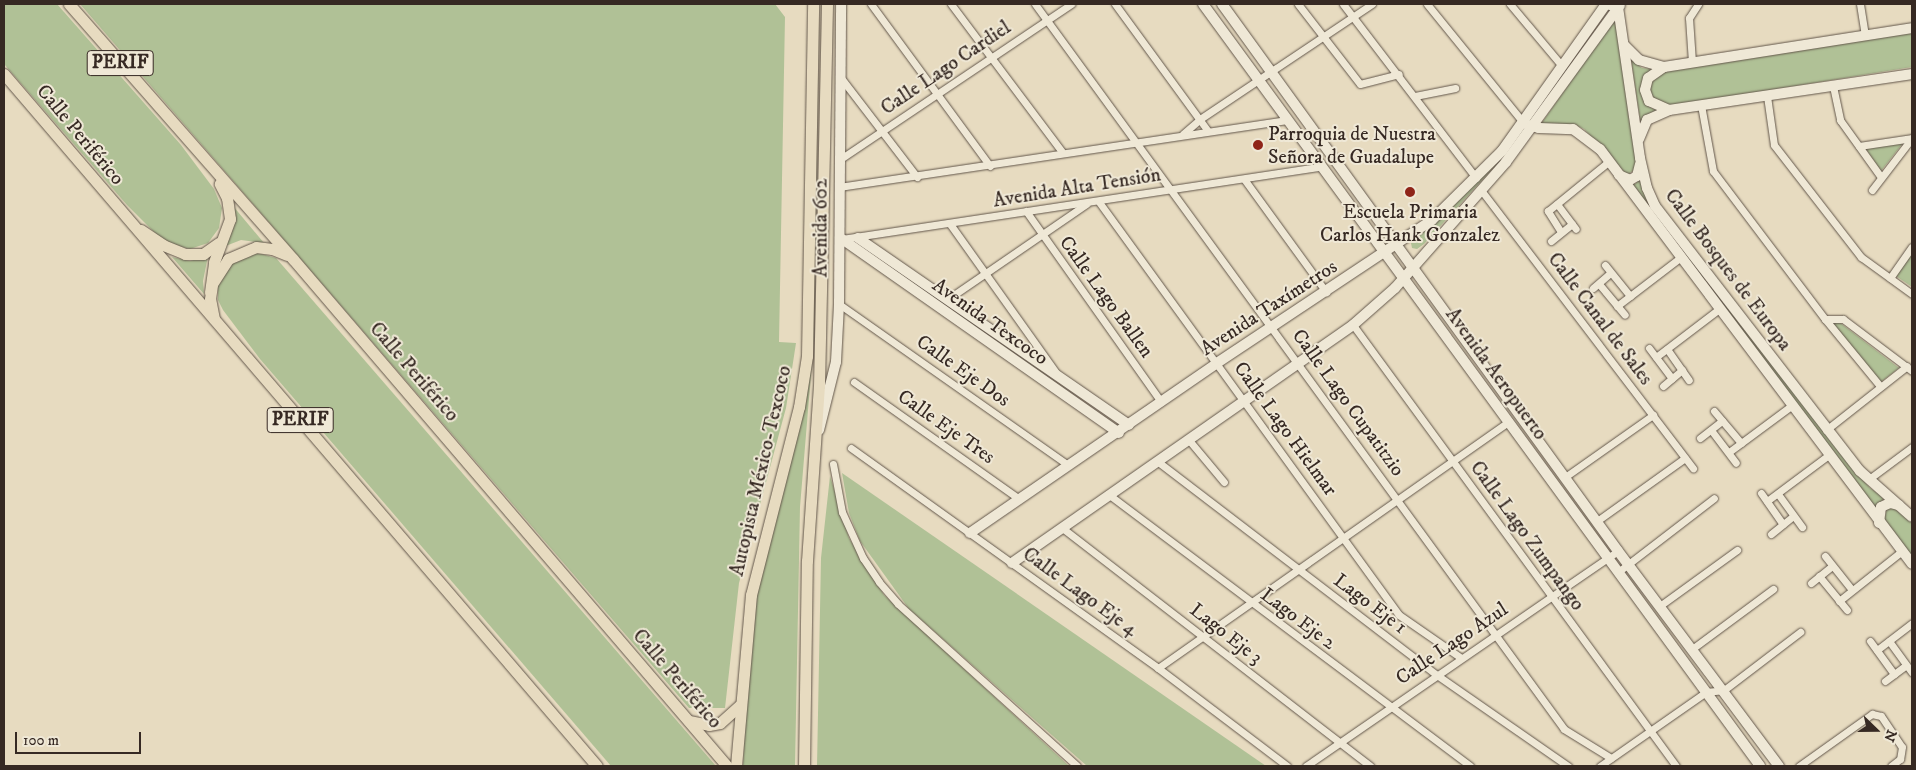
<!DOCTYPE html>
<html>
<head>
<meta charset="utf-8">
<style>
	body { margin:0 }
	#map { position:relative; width:1916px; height:770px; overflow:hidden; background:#e7dbc0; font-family:"IM FELL DW Pica",serif }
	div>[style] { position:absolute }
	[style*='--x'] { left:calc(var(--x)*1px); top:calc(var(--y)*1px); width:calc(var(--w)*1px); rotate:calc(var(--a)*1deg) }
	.green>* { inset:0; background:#b0c196 }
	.roads { filter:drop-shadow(0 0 1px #62564a) drop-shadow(0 0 1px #62564a) }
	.street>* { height:7px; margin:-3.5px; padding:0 3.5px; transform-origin:3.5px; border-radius:3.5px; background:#efe8d6 }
	.secondary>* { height:10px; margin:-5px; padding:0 5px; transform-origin:5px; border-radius:5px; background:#efe8d6 }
	.primary>* { height:11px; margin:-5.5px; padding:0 5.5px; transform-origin:5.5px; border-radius:5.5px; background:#e7dbc0 }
	.dots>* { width:14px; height:14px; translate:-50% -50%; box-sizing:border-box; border:2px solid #efe8d6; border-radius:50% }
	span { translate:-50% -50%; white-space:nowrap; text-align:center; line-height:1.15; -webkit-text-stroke:4px #efe8d6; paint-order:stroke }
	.shield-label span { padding:1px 4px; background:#efe8d6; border:1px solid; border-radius:4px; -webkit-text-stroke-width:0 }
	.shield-label { font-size:19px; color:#362923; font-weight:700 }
	.street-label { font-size:20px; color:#362923 }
	.poi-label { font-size:20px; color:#362923 }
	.left { translate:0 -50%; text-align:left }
	.frame { position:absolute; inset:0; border:5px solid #362923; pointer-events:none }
	.north { position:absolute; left:1851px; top:705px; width:50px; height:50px; -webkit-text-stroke:4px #efe8d6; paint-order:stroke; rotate:112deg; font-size:14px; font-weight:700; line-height:20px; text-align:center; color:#362923 }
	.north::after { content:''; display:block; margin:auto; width:18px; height:22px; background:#362923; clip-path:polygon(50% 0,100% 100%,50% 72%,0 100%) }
	.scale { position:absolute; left:15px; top:732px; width:126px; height:22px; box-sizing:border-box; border:2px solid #362923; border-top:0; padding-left:6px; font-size:15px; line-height:18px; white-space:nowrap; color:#362923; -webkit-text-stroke:4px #efe8d6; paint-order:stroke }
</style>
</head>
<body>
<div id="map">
	<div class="green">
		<div style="clip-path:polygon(4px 4px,57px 4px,181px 145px,214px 189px,222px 208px,219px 228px,208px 243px,190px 249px,165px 243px,127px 205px,4px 64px)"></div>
		<div style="clip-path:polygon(80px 4px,775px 4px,785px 17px,779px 342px,796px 343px,786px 408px,739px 583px,725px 708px,689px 708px)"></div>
		<div style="clip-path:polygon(817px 4px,819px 4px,814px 338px,800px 507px,795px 766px,743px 766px,749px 623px,800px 423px)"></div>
		<div style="clip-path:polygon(1615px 18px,1636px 159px,1634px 170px,1627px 175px,1584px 129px,1574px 124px,1541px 124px)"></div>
		<div style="clip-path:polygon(1912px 33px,1912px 67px,1666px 107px,1650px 95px,1649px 82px,1657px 73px)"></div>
		<div style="clip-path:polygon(1631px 59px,1642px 68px,1652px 69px,1648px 73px,1649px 106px,1657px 111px,1641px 126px)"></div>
		<div style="clip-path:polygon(1522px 127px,1525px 128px,1514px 145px,1424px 244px,1417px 249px,1412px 248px,1411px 243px,1448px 211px,1512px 142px)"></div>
		<div style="clip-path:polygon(1903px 143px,1881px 171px,1866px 149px)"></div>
		<div style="clip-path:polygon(1641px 177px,1667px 225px,1838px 451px,1870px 488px,1885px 498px,1874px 509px,1629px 183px,1635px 184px)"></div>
		<div style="clip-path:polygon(233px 206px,264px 243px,241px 240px,223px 247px)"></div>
		<div style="clip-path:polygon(251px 251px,276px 258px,716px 766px,611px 766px,260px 359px,223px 310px,218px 300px,218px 285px,231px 261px)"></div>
		<div style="clip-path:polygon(1912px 253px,1912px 287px,1896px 276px)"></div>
		<div style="clip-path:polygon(208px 256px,203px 281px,204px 294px,172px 257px,190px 261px)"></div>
		<div style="clip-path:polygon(1839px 322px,1899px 368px,1877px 385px,1832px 323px)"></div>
		<div style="clip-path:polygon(842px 473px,1266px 766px,1087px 766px,909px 609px,860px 541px,849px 513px)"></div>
		<div style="clip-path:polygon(830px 476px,849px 538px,884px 595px,1069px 766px,817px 766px,821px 558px)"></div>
		<div style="clip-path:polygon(1887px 508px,1894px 508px,1912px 522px,1912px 558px,1884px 521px)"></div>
	</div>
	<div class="roads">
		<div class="street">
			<div style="--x:871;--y:4;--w:201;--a:53.7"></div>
			<div style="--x:951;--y:4;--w:185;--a:53.1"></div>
			<div style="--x:1035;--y:4;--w:897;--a:53.88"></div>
			<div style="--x:1564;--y:729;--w:55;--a:31.7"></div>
			<div style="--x:1115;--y:4;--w:157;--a:53.8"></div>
			<div style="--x:1298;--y:4;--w:101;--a:52.2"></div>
			<div style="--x:1360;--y:84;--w:40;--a:-14.4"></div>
			<div style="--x:1343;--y:4;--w:219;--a:52.6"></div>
			<div style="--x:1427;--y:4;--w:152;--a:50.9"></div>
			<div style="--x:1510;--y:4;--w:81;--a:50"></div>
			<div style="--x:1860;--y:4;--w:31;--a:81"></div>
			<div style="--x:1692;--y:62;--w:44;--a:-93.9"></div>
			<div style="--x:1689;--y:18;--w:17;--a:-57"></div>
			<div style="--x:841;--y:78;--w:125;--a:52.5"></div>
			<div style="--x:1833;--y:86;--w:35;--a:78"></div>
			<div style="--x:1840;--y:120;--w:70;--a:54.3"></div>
			<div style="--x:1415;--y:96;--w:41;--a:-11.3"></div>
			<div style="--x:1767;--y:96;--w:49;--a:81.9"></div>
			<div style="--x:1774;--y:145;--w:142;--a:52.2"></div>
			<div style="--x:1861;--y:257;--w:63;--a:36"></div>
			<div style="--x:1701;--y:105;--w:67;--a:79.7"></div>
			<div style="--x:1713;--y:171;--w:186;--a:52.9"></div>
			<div style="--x:1825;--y:319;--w:87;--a:50.6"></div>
			<div style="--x:1183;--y:134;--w:23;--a:-41"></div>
			<div style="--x:1200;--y:119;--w:207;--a:-33.8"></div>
			<div style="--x:1859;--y:146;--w:54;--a:-8.6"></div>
			<div style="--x:839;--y:160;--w:280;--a:-33.9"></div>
			<div style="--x:1244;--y:179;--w:140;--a:54"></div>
			<div style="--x:839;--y:187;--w:453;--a:-8.5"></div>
			<div style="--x:1481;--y:190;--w:350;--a:52.7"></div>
			<div style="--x:1872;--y:190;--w:66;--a:-52.4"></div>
			<div style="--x:1099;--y:202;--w:510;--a:54.01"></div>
			<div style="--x:1399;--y:615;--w:75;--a:34.7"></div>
			<div style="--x:1557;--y:204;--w:31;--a:53"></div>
			<div style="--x:1026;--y:211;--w:234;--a:54.7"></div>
			<div style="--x:950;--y:224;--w:181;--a:54.5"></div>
			<div style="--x:1561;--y:232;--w:25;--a:-122"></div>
			<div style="--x:1548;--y:211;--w:77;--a:-39.2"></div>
			<div style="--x:842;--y:239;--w:483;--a:-8.6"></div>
			<div style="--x:1551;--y:241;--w:27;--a:-39"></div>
			<div style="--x:1605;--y:265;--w:40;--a:51"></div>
			<div style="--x:1890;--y:278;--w:38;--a:-55"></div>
			<div style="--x:1599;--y:284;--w:40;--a:50"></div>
			<div style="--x:1593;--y:288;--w:23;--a:-41"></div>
			<div style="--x:948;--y:299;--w:168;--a:-34.5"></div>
			<div style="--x:839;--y:304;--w:280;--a:35.1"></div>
			<div style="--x:1617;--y:306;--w:81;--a:-37.4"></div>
			<div style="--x:1825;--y:319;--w:18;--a:0"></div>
			<div style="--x:1843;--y:319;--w:86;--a:37"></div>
			<div style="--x:1353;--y:325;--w:547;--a:53.78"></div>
			<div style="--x:1649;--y:348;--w:38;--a:53"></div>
			<div style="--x:1667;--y:349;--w:38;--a:55"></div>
			<div style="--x:1656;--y:357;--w:79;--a:-37.3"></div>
			<div style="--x:854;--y:382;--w:201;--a:35.3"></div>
			<div style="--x:1663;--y:386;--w:25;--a:-40"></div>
			<div style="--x:1714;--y:411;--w:42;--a:49.8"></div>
			<div style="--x:1711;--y:430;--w:41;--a:52.9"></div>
			<div style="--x:1826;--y:430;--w:103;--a:-38.3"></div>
			<div style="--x:1700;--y:438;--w:28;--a:-38"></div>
			<div style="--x:1188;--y:439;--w:56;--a:50.1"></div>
			<div style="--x:851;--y:448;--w:378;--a:35.6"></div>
			<div style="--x:1158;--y:668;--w:162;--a:37.2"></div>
			<div style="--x:1729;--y:452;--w:77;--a:-36.6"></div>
			<div style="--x:1157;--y:461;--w:352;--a:37.4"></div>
			<div style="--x:1437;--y:675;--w:160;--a:34.8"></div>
			<div style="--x:833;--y:464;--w:49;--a:79.4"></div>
			<div style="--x:842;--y:512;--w:51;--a:65.5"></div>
			<div style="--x:863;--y:558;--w:29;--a:56"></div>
			<div style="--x:879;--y:582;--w:29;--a:49"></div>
			<div style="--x:898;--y:604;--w:241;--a:42.1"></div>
			<div style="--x:1565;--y:477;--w:108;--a:-35.2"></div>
			<div style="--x:1869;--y:479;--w:54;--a:-36.7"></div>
			<div style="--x:1761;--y:493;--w:38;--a:55"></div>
			<div style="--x:1108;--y:494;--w:453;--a:36.9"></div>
			<div style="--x:1778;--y:494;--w:41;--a:54"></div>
			<div style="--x:1767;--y:501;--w:79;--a:-36.7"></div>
			<div style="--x:1597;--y:521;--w:108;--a:-35.6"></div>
			<div style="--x:1061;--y:527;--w:391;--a:37.7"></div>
			<div style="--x:1771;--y:534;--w:28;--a:-39"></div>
			<div style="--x:1825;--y:556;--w:43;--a:51.5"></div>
			<div style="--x:1618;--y:572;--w:121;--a:-37.6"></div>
			<div style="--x:1819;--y:576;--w:44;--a:50.5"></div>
			<div style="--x:1811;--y:583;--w:27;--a:-39"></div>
			<div style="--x:1839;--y:601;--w:80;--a:-38.4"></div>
			<div style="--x:1661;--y:605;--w:94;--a:-35.9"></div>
			<div style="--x:1870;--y:641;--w:41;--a:54"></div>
			<div style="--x:1889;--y:641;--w:39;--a:54"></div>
			<div style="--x:1692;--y:649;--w:101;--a:-36.5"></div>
			<div style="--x:1877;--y:650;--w:44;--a:-37.6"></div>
			<div style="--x:1158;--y:668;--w:429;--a:-35.1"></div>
			<div style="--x:1885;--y:681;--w:26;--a:-37"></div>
			<div style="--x:1306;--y:766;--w:379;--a:-34.6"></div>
			<div style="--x:1600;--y:766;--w:129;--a:-34.9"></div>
			<div style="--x:1706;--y:692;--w:18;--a:-6"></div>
			<div style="--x:1724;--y:690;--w:96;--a:-37.3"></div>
			<div style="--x:1799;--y:766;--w:90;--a:-35.5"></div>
			<div style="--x:1872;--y:714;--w:9;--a:13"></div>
			<div style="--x:1881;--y:716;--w:37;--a:56"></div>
			<div style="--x:1902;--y:747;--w:12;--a:99"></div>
			<div style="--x:1900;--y:759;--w:11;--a:142"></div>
		</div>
		<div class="secondary">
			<div style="--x:1203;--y:4;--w:944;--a:53.83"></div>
			<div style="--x:1222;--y:4;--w:675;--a:54.1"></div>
			<div style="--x:1618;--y:551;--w:269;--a:53.2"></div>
			<div style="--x:1624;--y:45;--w:21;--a:45"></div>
			<div style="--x:1639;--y:60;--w:26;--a:16"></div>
			<div style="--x:1664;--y:67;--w:251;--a:-8.9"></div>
			<div style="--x:1664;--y:67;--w:19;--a:145"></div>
			<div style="--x:1648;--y:78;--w:12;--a:104"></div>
			<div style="--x:1645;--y:90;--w:12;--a:70"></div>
			<div style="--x:1649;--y:101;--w:22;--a:24"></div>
			<div style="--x:1528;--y:125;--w:11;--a:15"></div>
			<div style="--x:1539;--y:128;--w:34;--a:2"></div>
			<div style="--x:1573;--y:129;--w:34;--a:37"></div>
			<div style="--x:1600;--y:149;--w:519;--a:53.06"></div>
			<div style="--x:1639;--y:139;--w:21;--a:-67"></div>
			<div style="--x:1647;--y:120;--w:24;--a:-24"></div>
			<div style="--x:1669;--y:110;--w:246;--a:-8.4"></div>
			<div style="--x:1619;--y:175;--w:12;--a:24"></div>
			<div style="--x:1630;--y:180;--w:8;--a:-30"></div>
			<div style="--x:1637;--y:176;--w:12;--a:-76"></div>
			<div style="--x:858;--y:238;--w:329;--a:34.6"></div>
			<div style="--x:842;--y:239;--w:338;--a:35"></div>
			<div style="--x:819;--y:430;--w:70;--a:-76"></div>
			<div style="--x:836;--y:362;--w:58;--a:-87"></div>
			<div style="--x:839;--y:304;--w:300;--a:-89.6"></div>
			<div style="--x:1879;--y:523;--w:16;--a:-83"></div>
			<div style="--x:1881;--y:507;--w:10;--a:-24"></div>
			<div style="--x:1890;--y:503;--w:9;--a:13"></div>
			<div style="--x:970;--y:533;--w:300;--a:-34.5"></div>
			<div style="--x:1217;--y:363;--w:258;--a:-33.6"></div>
			<div style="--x:1432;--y:220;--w:98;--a:-44.6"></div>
			<div style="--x:1502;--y:151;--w:180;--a:-54.7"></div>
			<div style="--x:1606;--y:4;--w:12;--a:14"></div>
			<div style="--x:1618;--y:7;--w:153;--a:81.7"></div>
			<div style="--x:1640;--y:158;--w:31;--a:77"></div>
			<div style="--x:1647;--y:188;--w:20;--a:66"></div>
			<div style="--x:1655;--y:206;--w:335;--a:52.3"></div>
			<div style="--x:1860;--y:471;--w:69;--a:41.5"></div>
			<div style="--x:1012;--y:563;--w:416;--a:-34.9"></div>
			<div style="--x:1353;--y:325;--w:56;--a:-41.4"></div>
			<div style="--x:1395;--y:288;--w:168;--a:-48.6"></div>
			<div style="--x:1506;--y:162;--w:194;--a:-54"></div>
		</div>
		<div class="primary">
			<div style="--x:69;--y:4;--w:339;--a:48.7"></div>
			<div style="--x:293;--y:259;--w:667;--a:49.44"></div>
			<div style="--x:4;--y:74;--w:911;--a:49.41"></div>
			<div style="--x:141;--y:230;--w:27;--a:34"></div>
			<div style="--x:163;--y:245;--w:24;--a:22"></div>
			<div style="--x:185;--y:254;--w:18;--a:0"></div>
			<div style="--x:203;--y:254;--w:19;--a:-35"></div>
			<div style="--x:210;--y:292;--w:30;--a:-82"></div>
			<div style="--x:214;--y:262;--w:46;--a:-69.6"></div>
			<div style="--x:230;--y:219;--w:21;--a:-98"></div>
			<div style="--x:227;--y:198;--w:16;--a:-117"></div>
			<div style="--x:214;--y:319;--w:20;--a:-101"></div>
			<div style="--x:210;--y:299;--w:15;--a:-82"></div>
			<div style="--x:212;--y:284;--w:30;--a:-57"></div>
			<div style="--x:228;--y:259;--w:30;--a:-23"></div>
			<div style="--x:256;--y:247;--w:16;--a:7"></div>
			<div style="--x:272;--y:249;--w:16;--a:22"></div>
			<div style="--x:689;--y:721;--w:20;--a:11"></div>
			<div style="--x:709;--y:725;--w:11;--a:-10"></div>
			<div style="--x:720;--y:723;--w:28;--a:-42"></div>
			<div style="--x:736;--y:766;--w:172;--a:-85"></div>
			<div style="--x:751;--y:595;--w:194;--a:-75.7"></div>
			<div style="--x:799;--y:407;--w:52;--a:-81.1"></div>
			<div style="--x:807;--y:356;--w:352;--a:-89"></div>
			<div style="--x:804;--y:766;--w:205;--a:-89.2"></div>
			<div style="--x:807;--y:561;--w:175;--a:-86.1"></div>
			<div style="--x:819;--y:386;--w:382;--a:-88.8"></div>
		</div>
	</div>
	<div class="dots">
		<div style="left:1258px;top:145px;background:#8f2418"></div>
		<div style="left:1410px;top:192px;background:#8f2418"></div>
	</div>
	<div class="shield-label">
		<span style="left:120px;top:63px">PERIF</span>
		<span style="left:300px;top:420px">PERIF</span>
	</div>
	<div class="street-label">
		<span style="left:946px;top:68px;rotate:-34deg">Calle Lago Cardiel</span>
		<span style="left:80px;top:135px;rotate:50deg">Calle Periférico</span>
		<span style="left:1077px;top:188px;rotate:-9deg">Avenida Alta Tensión</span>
		<span style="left:821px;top:228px;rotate:-90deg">Avenida 602</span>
		<span style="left:1728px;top:270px;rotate:53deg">Calle Bosques de Europa</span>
		<span style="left:1106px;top:297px;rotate:54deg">Calle Lago Ballen</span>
		<span style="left:1269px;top:308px;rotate:-33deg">Avenida Taxímetros</span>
		<span style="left:1600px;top:319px;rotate:53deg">Calle Canal de Sales</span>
		<span style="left:990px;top:322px;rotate:35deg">Avenida Texcoco</span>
		<span style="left:963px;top:371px;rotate:35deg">Calle Eje Dos</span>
		<span style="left:414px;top:372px;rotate:49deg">Calle Periférico</span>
		<span style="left:1496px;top:374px;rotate:54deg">Avenida Aeropuerto</span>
		<span style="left:1348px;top:403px;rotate:54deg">Calle Lago Cupatitzio</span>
		<span style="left:946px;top:427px;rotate:35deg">Calle Eje Tres</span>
		<span style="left:1285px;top:429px;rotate:54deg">Calle Lago Hielmar</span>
		<span style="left:761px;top:471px;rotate:-77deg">Autopista México-Texcoco</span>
		<span style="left:1527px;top:536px;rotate:54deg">Calle Lago Zumpango</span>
		<span style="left:1080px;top:592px;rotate:36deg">Calle Lago Eje 4</span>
		<span style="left:1370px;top:604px;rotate:37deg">Lago Eje 1</span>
		<span style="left:1298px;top:619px;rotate:37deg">Lago Eje 2</span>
		<span style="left:1226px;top:634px;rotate:38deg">Lago Eje 3</span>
		<span style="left:1452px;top:644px;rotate:-34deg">Calle Lago Azul</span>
		<span style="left:677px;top:679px;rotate:49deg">Calle Periférico</span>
	</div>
	<div class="poi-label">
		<span class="left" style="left:1268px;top:146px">Parroquia de Nuestra<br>Señora de Guadalupe</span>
		<span style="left:1410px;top:224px">Escuela Primaria<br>Carlos Hank Gonzalez</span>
	</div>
	<div class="frame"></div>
	<div class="north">N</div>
	<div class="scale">100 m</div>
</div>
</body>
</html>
